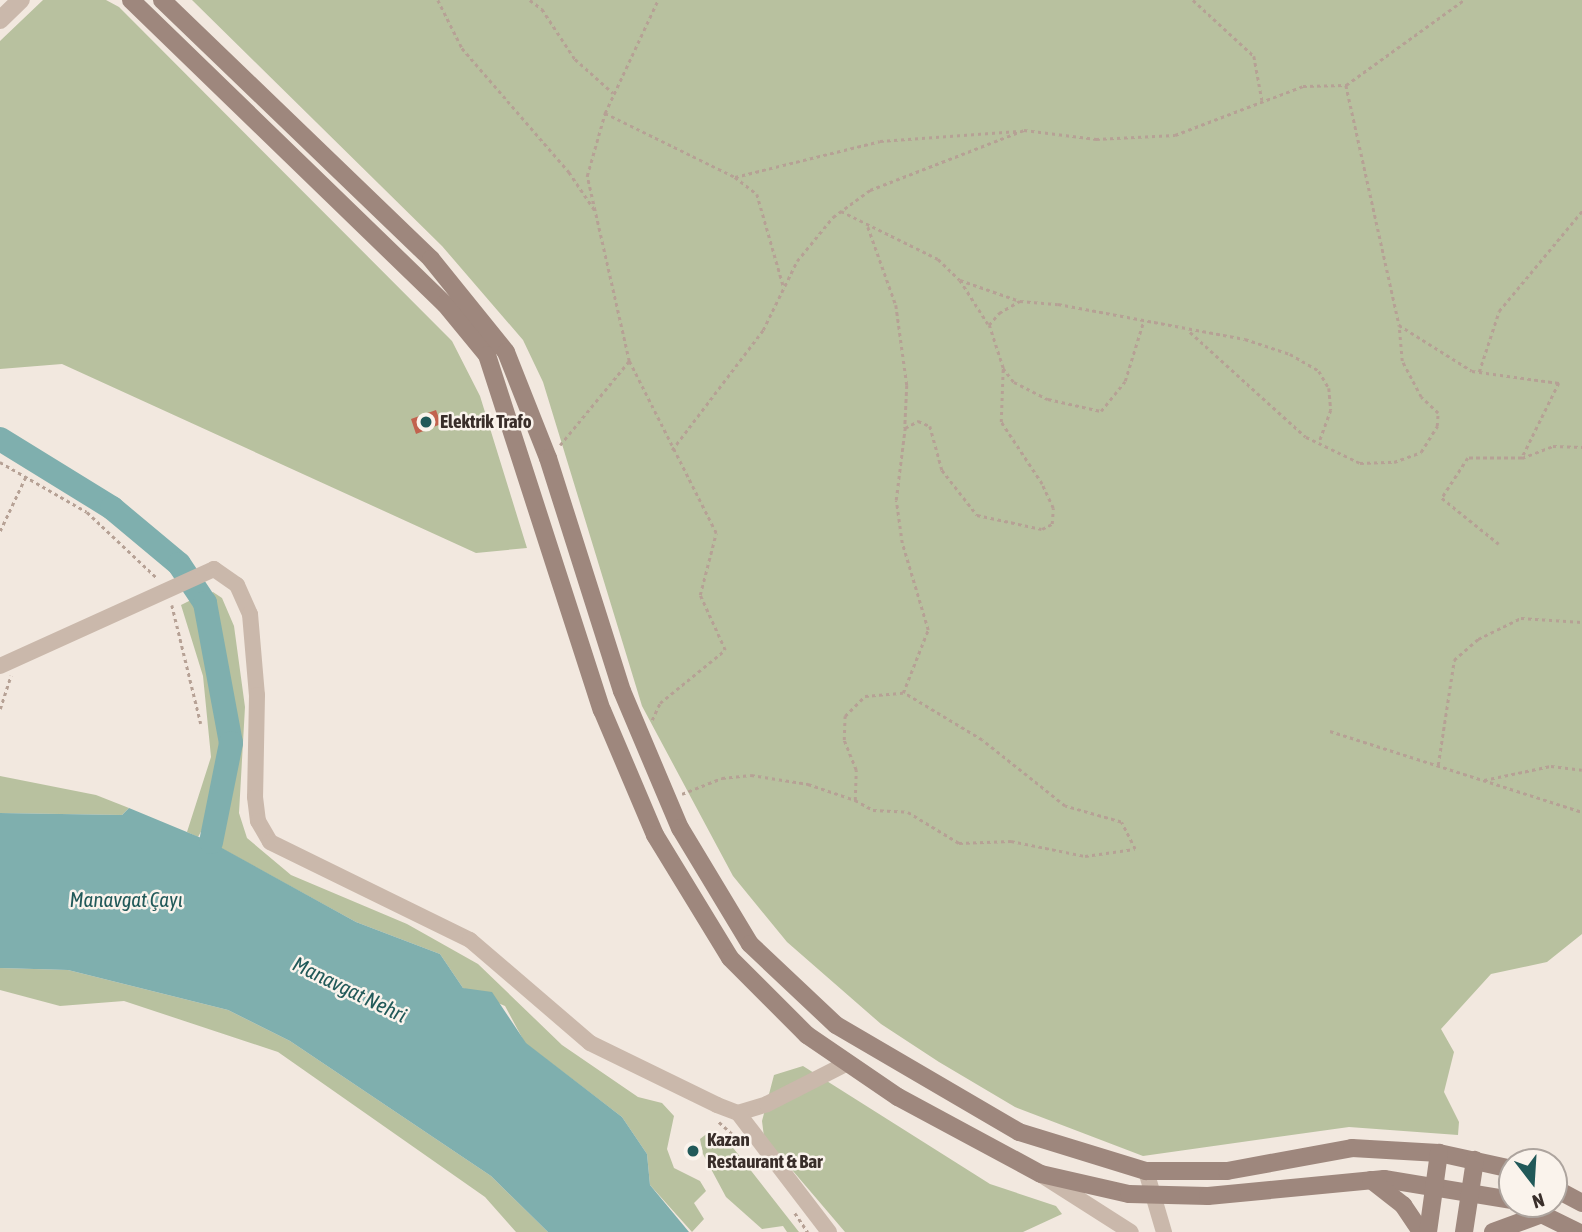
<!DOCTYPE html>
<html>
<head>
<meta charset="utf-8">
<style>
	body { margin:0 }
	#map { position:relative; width:1582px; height:1232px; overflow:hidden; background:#f2e8df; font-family:"Asap Condensed",sans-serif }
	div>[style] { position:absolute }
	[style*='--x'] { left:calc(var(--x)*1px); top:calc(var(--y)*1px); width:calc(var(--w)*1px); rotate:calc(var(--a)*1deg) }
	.green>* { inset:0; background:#b8c19f }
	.water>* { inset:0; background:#7fafae }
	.river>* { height:24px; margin:-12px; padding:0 12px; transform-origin:12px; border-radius:12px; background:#7fafae }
	.building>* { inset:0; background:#c2624e }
	.path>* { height:2.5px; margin-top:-1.25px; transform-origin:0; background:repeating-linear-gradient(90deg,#b6a195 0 3.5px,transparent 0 7px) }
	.minor>* { height:16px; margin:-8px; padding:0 8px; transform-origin:8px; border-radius:8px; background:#cab8ab }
	.tertiary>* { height:18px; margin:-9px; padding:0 9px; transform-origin:9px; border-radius:9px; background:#cab8ab }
	.secondary>* { height:18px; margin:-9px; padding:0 9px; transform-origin:9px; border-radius:9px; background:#9e877d }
	.dots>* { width:19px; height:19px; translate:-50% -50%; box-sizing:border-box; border:4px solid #faf3ec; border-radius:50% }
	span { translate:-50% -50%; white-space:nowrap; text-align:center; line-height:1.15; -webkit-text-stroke:5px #faf3ec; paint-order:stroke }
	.poi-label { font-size:19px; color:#392e2a; font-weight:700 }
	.left { translate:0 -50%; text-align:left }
	.water-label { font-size:21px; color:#215959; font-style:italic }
	.north { position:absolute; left:1498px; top:1148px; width:70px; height:70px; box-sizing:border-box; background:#faf3ec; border:2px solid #ada49e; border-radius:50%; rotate:163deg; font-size:19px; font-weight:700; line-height:28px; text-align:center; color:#392e2a }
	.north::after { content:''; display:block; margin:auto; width:24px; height:32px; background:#215959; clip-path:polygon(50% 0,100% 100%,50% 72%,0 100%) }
</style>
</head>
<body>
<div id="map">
	<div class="green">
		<div style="clip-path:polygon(43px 0,106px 0,119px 7px,452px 341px,480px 396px,527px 548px,476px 553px,62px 364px,0 369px,0 41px)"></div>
		<div style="clip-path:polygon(192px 0,1582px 0,1582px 934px,1547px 962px,1491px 974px,1441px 1029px,1454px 1052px,1444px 1092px,1459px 1122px,1458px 1135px,1349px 1127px,1143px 1156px,1015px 1107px,939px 1062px,881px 1024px,787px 942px,733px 876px,642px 706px,543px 382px,523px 340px,442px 246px)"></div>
		<div style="clip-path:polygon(213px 592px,222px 598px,234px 626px,245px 707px,239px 813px,247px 838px,291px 875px,407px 924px,478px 964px,562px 1045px,638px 1097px,662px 1103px,674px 1116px,667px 1149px,674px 1168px,700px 1181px,706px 1191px,694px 1203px,704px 1219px,692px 1232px,650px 1185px,647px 1154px,622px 1117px,525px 1043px,505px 1006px,463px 988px,440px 954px,356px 922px,219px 847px,236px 737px,208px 595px)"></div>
		<div style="clip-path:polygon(191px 600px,200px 607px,212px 648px,223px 745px,209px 817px,198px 837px,187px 832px,211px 757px,203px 676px,181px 605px)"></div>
		<div style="clip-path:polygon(0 776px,96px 795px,129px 808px,122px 815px,0 813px)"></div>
		<div style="clip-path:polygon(0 968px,68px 970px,228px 1010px,290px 1041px,491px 1176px,548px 1232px,516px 1232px,485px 1197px,278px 1052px,124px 1001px,60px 1006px,0 990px)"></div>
		<div style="clip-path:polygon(803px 1066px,990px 1184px,1056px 1206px,1062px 1214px,1023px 1232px,845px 1232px,764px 1137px,762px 1121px,774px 1075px)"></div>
		<div style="clip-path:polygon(709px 1132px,723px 1135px,799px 1232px,787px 1232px,783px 1226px,762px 1229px,726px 1197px,703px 1154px,700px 1139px)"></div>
	</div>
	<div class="water">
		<div style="clip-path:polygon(129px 808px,211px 842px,356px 922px,440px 954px,463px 988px,492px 992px,526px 1043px,622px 1117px,647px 1154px,650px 1185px,689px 1232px,548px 1232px,491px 1176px,290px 1041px,228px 1010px,68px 970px,0 968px,0 813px,122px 815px)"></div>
	</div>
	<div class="river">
		<div style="--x:0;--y:439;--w:132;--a:31.6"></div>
		<div style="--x:112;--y:508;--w:87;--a:39.9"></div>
		<div style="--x:179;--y:564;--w:47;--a:56.3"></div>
		<div style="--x:205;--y:603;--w:142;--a:79.5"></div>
		<div style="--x:231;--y:743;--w:101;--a:101.4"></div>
	</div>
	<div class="building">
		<div style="clip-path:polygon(436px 410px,441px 424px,416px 434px,411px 419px)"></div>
	</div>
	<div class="path">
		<div style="--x:438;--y:0;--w:54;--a:63.4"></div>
		<div style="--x:462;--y:48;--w:164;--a:49.2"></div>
		<div style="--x:569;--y:172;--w:48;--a:56"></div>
		<div style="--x:530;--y:0;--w:15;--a:37"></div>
		<div style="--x:542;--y:9;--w:60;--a:56.6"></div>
		<div style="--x:575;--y:59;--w:51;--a:41.8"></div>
		<div style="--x:1193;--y:0;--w:83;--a:42.6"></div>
		<div style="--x:1254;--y:56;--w:45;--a:79.7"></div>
		<div style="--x:1346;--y:85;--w:246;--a:77.5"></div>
		<div style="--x:1399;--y:325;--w:86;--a:32.2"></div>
		<div style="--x:1472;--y:371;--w:88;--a:7.9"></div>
		<div style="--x:1559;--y:383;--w:84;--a:116.3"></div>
		<div style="--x:1522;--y:458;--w:54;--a:180"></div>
		<div style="--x:1468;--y:458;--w:48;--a:123"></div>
		<div style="--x:1442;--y:498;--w:73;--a:38.9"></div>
		<div style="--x:605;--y:113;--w:145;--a:26.2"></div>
		<div style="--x:735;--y:177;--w:149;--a:-13.9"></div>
		<div style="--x:880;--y:141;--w:140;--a:-4.1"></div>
		<div style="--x:735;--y:177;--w:28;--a:38"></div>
		<div style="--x:757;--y:194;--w:98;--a:74"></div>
		<div style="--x:841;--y:211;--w:108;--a:26.3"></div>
		<div style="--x:938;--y:259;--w:30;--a:44"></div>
		<div style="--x:960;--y:280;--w:64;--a:19.3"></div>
		<div style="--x:868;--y:227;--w:83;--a:70.3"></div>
		<div style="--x:896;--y:305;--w:81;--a:82.2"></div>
		<div style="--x:907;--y:385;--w:43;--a:92.7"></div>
		<div style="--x:960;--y:280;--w:52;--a:57.5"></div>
		<div style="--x:1190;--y:332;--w:156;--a:42.2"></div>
		<div style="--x:1306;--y:437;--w:60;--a:25.7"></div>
		<div style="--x:1360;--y:463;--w:34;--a:-2"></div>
		<div style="--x:1394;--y:462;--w:29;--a:-20"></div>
		<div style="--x:1421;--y:452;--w:31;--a:-58"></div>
		<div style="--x:1437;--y:426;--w:13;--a:-86"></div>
		<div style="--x:1438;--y:413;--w:23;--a:-137"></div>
		<div style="--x:1421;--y:397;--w:41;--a:-117.8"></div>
		<div style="--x:1402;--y:361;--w:36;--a:-95"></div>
		<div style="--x:1003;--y:368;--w:18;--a:52"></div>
		<div style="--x:1014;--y:382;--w:38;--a:27"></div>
		<div style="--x:1048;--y:399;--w:54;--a:12.8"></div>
		<div style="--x:1101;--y:411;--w:38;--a:-51"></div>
		<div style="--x:1125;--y:381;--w:61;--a:-72.8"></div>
		<div style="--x:1479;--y:372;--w:64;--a:-71.8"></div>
		<div style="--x:1499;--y:311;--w:130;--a:-50.3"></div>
		<div style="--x:560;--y:445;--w:109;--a:-50.6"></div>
		<div style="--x:672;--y:450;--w:151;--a:-52.8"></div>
		<div style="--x:763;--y:330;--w:77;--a:-63.8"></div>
		<div style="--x:797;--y:261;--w:57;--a:-50.7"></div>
		<div style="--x:833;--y:217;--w:46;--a:-36.1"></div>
		<div style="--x:870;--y:190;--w:165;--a:-21.3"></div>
		<div style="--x:1024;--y:130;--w:73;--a:7.1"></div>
		<div style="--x:1096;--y:139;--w:79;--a:-2.9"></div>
		<div style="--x:1175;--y:135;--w:137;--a:-20.9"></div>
		<div style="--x:1303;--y:86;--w:43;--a:-1.3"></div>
		<div style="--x:1346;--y:85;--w:145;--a:-35.8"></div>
		<div style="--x:1522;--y:458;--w:33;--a:-21"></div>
		<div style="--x:1553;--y:446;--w:29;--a:2"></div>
		<div style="--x:0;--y:462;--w:100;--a:29.9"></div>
		<div style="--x:87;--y:512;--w:96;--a:43.3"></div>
		<div style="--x:0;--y:531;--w:61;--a:-64.7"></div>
		<div style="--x:172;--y:605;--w:122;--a:76.3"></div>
		<div style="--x:0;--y:709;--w:35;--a:-72"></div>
		<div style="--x:652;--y:720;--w:19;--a:-65"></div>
		<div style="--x:660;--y:703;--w:84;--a:-39.2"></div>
		<div style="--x:725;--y:650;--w:60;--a:-114.4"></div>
		<div style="--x:700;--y:595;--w:64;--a:-75.5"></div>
		<div style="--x:716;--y:533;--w:193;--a:-116.8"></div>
		<div style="--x:629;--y:361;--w:190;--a:-102.8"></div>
		<div style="--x:587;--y:176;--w:66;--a:-74.1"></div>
		<div style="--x:605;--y:113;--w:125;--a:-64.9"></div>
		<div style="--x:1330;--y:731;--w:265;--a:17.8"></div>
		<div style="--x:1438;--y:765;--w:106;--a:-81.3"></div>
		<div style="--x:1454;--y:660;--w:32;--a:-41"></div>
		<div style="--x:1478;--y:639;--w:48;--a:-26"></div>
		<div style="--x:1521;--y:618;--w:61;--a:3.8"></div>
		<div style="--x:1484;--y:780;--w:68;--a:-11.8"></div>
		<div style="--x:1551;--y:766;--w:31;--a:7"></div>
		<div style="--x:682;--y:794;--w:43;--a:-21.8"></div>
		<div style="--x:722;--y:778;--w:29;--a:-6"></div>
		<div style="--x:751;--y:775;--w:58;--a:9"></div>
		<div style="--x:808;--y:784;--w:50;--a:18.8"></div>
		<div style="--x:855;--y:800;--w:30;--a:-88"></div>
		<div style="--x:856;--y:770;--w:32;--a:-112"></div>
		<div style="--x:844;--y:740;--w:24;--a:-88"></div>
		<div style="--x:845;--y:716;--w:28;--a:-45"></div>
		<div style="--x:865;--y:696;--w:38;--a:-5"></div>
		<div style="--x:903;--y:693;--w:68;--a:-68.4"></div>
		<div style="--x:928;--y:630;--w:91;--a:-106.6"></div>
		<div style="--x:902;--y:543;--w:43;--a:-97.9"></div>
		<div style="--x:896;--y:500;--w:73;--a:-82.9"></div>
		<div style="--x:905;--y:428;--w:15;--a:-28"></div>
		<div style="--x:918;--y:421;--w:13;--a:23"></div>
		<div style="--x:930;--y:426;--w:46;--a:74.7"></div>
		<div style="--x:942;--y:470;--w:57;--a:52.1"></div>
		<div style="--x:977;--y:515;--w:66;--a:12.2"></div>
		<div style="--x:1042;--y:529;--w:11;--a:-27"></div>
		<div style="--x:1052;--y:524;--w:16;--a:-86"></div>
		<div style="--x:1053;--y:508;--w:26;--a:-115"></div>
		<div style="--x:1042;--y:484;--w:74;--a:-123.5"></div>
		<div style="--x:1001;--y:422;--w:54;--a:-87.9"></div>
		<div style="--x:1003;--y:368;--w:45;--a:-108"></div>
		<div style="--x:989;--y:325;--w:16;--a:-50"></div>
		<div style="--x:999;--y:313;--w:24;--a:-30"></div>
		<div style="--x:1020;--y:301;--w:38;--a:5"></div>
		<div style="--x:1058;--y:304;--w:190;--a:10.6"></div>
		<div style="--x:1245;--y:339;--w:47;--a:18.4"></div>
		<div style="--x:1290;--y:354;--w:34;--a:30"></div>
		<div style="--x:1319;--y:371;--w:20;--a:60"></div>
		<div style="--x:1329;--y:388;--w:22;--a:85"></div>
		<div style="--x:1331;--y:410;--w:35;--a:110"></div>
		<div style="--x:855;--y:800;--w:21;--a:29"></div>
		<div style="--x:873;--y:810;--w:35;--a:3"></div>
		<div style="--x:908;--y:812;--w:60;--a:31.3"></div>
		<div style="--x:959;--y:843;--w:52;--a:-2.2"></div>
		<div style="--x:1011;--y:841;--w:76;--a:11.5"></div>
		<div style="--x:1085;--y:856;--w:50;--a:-8"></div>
		<div style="--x:1135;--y:849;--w:30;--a:-117"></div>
		<div style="--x:1121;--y:822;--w:58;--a:-164.1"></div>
		<div style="--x:1065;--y:806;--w:106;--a:-141.5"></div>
		<div style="--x:982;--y:740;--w:91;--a:-148.9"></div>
		<div style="--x:719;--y:1122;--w:25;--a:42"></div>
		<div style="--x:795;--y:1213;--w:23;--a:56"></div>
	</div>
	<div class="minor">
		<div style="--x:0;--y:666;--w:235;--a:-24.4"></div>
		<div style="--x:214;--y:569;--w:28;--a:35"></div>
		<div style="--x:237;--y:585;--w:32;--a:66"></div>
		<div style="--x:250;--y:614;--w:81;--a:85.1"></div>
		<div style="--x:257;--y:695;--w:102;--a:91.1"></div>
		<div style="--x:255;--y:797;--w:24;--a:83"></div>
		<div style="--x:258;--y:821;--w:24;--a:60"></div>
		<div style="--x:270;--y:842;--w:223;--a:26.1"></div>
		<div style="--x:470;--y:940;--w:158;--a:40.6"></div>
		<div style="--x:590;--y:1043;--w:141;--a:26"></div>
		<div style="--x:717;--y:1105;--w:22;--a:21"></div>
		<div style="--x:738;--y:1113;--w:30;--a:-17"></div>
		<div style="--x:767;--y:1104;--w:89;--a:-26.9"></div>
		<div style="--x:738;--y:1113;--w:150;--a:52.6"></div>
		<div style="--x:1146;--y:1171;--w:64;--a:73.6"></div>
		<div style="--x:1043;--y:1176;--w:104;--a:32.5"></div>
	</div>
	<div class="tertiary">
		<div style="--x:0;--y:20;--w:29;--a:-44"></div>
	</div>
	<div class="secondary">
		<div style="--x:131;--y:0;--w:437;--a:44.1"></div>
		<div style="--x:445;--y:304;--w:66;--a:50.5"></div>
		<div style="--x:487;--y:355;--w:373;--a:72.1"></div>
		<div style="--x:602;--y:710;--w:136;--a:67"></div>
		<div style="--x:655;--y:835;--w:144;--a:58.6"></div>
		<div style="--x:730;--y:958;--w:109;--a:45"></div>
		<div style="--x:807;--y:1035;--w:110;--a:34.3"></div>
		<div style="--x:898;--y:1097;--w:162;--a:28.3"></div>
		<div style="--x:1041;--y:1174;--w:90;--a:12.8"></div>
		<div style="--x:1129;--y:1194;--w:79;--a:1.5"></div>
		<div style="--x:1208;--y:1196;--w:177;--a:-5.5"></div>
		<div style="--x:1384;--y:1179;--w:130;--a:9.3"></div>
		<div style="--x:162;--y:0;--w:373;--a:43.9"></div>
		<div style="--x:431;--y:259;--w:119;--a:51.1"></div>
		<div style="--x:506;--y:352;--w:114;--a:68.4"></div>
		<div style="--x:548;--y:458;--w:244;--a:72.4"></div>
		<div style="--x:622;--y:691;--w:149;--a:67.1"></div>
		<div style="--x:680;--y:828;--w:135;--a:58.9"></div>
		<div style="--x:750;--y:944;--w:118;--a:43.3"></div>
		<div style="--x:836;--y:1025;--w:212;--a:30.3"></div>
		<div style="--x:1019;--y:1132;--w:133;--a:17.1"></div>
		<div style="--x:1146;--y:1171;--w:81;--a:0"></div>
		<div style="--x:1227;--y:1171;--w:127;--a:-10.4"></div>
		<div style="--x:1352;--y:1148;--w:87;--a:3.3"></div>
		<div style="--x:1439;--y:1153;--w:75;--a:12.4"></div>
		<div style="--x:1371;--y:1180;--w:41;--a:38"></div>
		<div style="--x:1403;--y:1205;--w:32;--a:56"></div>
		<div style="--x:1554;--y:1188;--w:32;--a:28"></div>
		<div style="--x:1521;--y:1204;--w:64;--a:26.2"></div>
		<div style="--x:1428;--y:1232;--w:80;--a:-82.1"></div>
		<div style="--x:1464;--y:1232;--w:73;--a:-81.3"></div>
		<div style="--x:1493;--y:1232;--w:52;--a:-20.2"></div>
	</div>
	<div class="dots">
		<div style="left:426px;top:422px;background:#215959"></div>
		<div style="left:693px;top:1151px;background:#215959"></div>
	</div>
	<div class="poi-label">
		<span class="left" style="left:440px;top:422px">Elektrik Trafo</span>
		<span class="left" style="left:707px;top:1151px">Kazan<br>Restaurant &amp; Bar</span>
	</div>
	<div class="water-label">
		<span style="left:126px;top:899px">Manavgat Çayı</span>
		<span style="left:350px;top:989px;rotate:26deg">Manavgat Nehri</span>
	</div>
	<div class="north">N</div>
</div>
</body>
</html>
